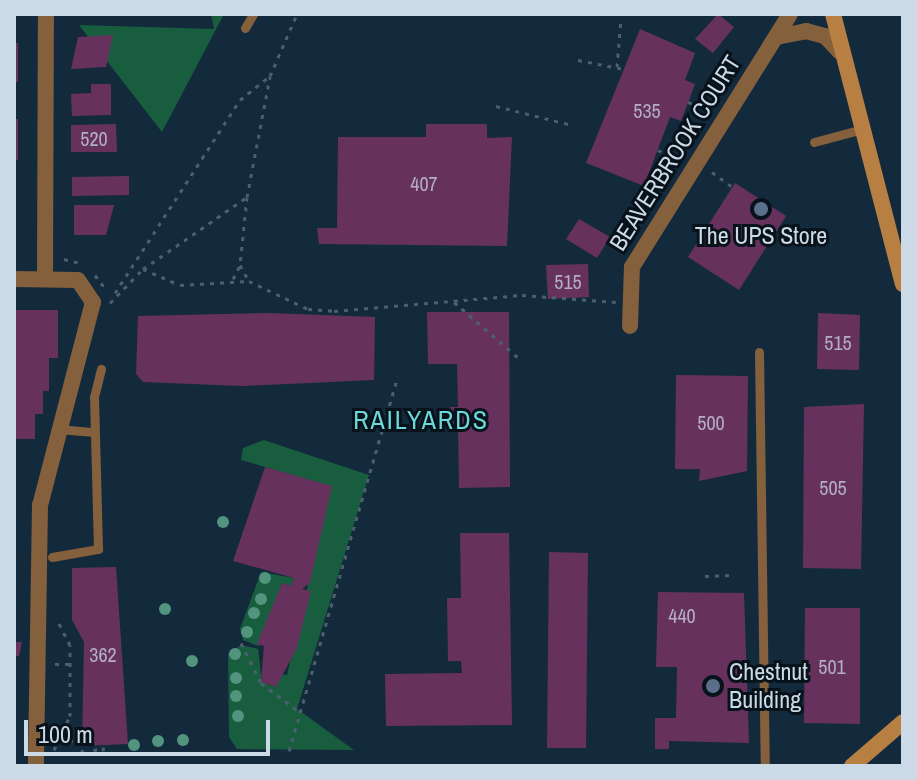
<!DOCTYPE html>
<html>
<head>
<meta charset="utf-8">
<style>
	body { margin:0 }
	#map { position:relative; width:917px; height:780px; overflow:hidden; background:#132a3d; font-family:"Archivo Narrow",sans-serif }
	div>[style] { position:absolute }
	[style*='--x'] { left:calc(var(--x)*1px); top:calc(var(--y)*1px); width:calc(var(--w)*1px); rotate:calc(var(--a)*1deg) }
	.green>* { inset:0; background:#185d3d }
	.building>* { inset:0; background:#66325d }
	.path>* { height:3px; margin-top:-1.5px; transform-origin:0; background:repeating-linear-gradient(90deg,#4b5f70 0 4px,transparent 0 10px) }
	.lane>* { height:9px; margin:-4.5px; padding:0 4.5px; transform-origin:4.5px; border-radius:4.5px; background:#84603c }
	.street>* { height:16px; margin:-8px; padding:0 8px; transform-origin:8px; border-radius:8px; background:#84603c }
	.secondary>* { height:16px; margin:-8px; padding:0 8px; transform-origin:8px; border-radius:8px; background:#b87f42 }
	.trees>* { width:12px; height:12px; margin:-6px; border-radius:50%; background:#52947e }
	.dots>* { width:22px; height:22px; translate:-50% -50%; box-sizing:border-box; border:4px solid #08121a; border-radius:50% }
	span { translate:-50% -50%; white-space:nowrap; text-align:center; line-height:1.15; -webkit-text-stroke:6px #08121a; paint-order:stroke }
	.number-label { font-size:20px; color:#b2afc4 }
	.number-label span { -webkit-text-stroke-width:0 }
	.street-label { font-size:24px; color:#ccd9e6 }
	.poi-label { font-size:24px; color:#ccd9e6 }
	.left { translate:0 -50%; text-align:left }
	.neighbourhood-label { font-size:26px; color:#6bd8da; letter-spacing:2px }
	.frame { position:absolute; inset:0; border:16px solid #ccd9e6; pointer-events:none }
	.scale { position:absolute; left:24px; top:720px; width:246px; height:36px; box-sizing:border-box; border:4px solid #ccd9e6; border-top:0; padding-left:10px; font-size:24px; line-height:28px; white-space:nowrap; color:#ccd9e6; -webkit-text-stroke:6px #08121a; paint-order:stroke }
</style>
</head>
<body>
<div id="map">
	<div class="green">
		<div style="clip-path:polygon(211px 14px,224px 14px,162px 132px,79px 25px,214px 29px)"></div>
		<div style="clip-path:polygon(264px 440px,369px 475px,297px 709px,354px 750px,237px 749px,229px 737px,228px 654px,241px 645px,258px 649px,262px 682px,276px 687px,280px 674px,287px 675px,331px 486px,241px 460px,243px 448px)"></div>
		<div style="clip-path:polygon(261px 572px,294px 578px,291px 586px,282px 583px,259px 646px,243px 640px,240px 629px)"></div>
	</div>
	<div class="building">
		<div style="clip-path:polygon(718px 14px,734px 27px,713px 53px,695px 39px)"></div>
		<div style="clip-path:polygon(640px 29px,695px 53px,685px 80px,695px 84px,681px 121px,670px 117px,644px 186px,586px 163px)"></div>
		<div style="clip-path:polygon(113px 35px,106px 67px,71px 69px,78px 37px)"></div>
		<div style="clip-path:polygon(14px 43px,18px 43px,18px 82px,14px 82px)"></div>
		<div style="clip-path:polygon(91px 84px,111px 84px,111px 115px,72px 116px,71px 94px,91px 93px)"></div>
		<div style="clip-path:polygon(14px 119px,18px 119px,18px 160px,14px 160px)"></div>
		<div style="clip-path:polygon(116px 124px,117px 152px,71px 152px,71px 125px)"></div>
		<div style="clip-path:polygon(426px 124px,487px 124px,487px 138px,512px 137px,507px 246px,319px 244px,317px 228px,337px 228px,338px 137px,426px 137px)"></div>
		<div style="clip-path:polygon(129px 176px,129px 195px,72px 196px,72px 177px)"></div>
		<div style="clip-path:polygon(735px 183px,786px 216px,739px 290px,688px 257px)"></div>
		<div style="clip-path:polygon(74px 205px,114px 205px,106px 235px,74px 235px)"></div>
		<div style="clip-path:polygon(579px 219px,610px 237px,597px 258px,566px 239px)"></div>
		<div style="clip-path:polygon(588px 264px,589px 297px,548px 299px,546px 265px)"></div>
		<div style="clip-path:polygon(14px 310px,58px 310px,58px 358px,49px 358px,49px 391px,43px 391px,43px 414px,35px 414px,35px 439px,14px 439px)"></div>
		<div style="clip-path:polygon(427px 312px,509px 312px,510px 487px,459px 488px,458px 424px,450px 424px,450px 407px,458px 407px,457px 364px,428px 364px)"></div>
		<div style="clip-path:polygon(270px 313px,375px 317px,374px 380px,242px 386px,143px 382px,136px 374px,138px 316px)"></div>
		<div style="clip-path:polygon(818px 313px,860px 315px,859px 370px,817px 369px)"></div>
		<div style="clip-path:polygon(676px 375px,748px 376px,747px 471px,699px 481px,700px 469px,675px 469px)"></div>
		<div style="clip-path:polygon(864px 404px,861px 569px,803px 568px,804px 407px)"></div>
		<div style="clip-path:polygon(265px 467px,332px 486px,310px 583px,302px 589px,311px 591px,297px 648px,276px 687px,261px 682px,264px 646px,257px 644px,282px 583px,291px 586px,294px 578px,233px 561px)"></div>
		<div style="clip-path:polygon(460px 533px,509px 533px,512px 725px,386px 726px,385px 674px,462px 673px,461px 661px,448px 661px,447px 598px,461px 598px)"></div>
		<div style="clip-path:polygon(549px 552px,588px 553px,586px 748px,547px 748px)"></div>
		<div style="clip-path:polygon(116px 567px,128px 744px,82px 746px,84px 642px,72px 620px,72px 568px)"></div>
		<div style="clip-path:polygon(658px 592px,744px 593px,749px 743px,669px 741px,669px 749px,655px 749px,655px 718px,676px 718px,677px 667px,656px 667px)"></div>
		<div style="clip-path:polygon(805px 608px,860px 608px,860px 724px,804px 723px)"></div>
		<div style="clip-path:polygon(14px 642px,22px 642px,19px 656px,14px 656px)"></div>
	</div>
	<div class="path">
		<div style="--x:581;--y:14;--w:1;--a:45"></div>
		<div style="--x:578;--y:60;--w:47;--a:11.1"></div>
		<div style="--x:617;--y:67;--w:49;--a:-85.3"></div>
		<div style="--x:688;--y:102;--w:25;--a:21"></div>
		<div style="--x:496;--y:106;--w:78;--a:14"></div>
		<div style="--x:658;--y:150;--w:25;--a:27"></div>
		<div style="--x:712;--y:172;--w:24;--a:36"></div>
		<div style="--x:247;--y:197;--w:68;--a:95.9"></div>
		<div style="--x:240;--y:265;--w:18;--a:61"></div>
		<div style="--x:64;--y:259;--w:16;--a:14"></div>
		<div style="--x:143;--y:269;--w:40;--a:23.4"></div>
		<div style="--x:180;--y:285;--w:69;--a:-3.3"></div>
		<div style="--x:249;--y:281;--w:65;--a:25.4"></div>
		<div style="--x:308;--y:309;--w:26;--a:4"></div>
		<div style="--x:334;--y:311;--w:189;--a:-4.9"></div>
		<div style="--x:522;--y:295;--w:94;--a:4.3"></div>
		<div style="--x:95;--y:275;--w:20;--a:53"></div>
		<div style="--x:233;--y:279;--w:16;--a:-63"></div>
		<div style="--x:115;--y:293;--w:230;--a:-57.1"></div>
		<div style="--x:240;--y:100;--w:38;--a:-39"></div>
		<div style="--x:454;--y:302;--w:89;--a:40.9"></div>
		<div style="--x:110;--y:303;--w:47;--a:-45.9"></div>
		<div style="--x:143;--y:269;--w:126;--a:-34.7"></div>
		<div style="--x:247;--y:197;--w:123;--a:-79.2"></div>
		<div style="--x:270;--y:76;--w:68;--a:-66.5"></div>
		<div style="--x:705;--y:576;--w:27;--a:-2"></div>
		<div style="--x:241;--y:643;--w:45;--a:63.4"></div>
		<div style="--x:261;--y:683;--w:45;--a:36.9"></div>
		<div style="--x:55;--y:664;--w:15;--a:0"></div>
		<div style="--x:59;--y:740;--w:18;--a:3"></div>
		<div style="--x:77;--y:741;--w:15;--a:62"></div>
		<div style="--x:84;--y:754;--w:20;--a:-20"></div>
		<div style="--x:103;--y:747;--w:6;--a:81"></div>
		<div style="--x:54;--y:750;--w:38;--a:-65"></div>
		<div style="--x:70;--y:716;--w:71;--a:-90"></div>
		<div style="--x:70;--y:645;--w:30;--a:-117"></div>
		<div style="--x:289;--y:751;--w:390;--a:-73.8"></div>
	</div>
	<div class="lane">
		<div style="--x:245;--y:28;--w:16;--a:-60"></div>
		<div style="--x:814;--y:142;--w:47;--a:-14.9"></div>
		<div style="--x:759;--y:352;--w:414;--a:89.2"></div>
		<div style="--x:58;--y:429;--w:36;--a:5"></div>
		<div style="--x:52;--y:557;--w:47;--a:-9.9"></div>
		<div style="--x:98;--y:549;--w:152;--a:-91.5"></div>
		<div style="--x:94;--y:397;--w:29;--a:-76"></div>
	</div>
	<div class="street">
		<div style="--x:776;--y:37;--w:31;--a:-11"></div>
		<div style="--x:806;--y:31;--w:20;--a:15"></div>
		<div style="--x:825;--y:36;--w:22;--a:47"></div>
		<div style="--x:45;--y:276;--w:262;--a:-89.8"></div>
		<div style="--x:14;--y:279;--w:64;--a:0.9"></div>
		<div style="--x:78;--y:280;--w:27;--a:56"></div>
		<div style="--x:93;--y:302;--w:210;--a:104.6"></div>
		<div style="--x:40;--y:505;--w:261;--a:90.9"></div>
		<div style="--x:630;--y:326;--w:59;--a:-88.1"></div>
		<div style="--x:632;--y:267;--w:298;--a:-58"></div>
	</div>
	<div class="secondary">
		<div style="--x:833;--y:14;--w:279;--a:75.5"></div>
		<div style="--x:852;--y:766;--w:67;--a:-40.8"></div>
	</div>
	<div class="trees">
		<div style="left:223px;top:522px"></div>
		<div style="left:265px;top:578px"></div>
		<div style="left:261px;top:599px"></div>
		<div style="left:165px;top:609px"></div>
		<div style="left:254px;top:613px"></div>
		<div style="left:247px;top:632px"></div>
		<div style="left:235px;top:654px"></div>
		<div style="left:192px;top:661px"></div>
		<div style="left:236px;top:678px"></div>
		<div style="left:236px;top:696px"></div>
		<div style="left:238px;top:716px"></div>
		<div style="left:183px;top:740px"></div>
		<div style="left:158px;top:741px"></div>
		<div style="left:134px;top:745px"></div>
	</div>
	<div class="dots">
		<div style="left:761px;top:209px;background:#5c6f8a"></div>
		<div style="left:713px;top:686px;background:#5c6f8a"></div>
	</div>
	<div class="number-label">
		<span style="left:647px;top:110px">535</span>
		<span style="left:94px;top:138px">520</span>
		<span style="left:424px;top:183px">407</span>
		<span style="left:568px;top:281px">515</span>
		<span style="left:838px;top:342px">515</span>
		<span style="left:711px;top:422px">500</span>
		<span style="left:833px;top:487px">505</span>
		<span style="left:682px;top:615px">440</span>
		<span style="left:103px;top:654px">362</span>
		<span style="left:832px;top:666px">501</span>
	</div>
	<div class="street-label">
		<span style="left:675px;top:153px;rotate:-58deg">BEAVERBROOK COURT</span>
	</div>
	<div class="poi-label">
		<span style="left:761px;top:236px">The UPS Store</span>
		<span class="left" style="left:729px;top:686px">Chestnut<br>Building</span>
	</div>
	<div class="neighbourhood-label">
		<span style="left:421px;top:420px">RAILYARDS</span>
	</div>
	<div class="frame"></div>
	<div class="scale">100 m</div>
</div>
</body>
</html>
